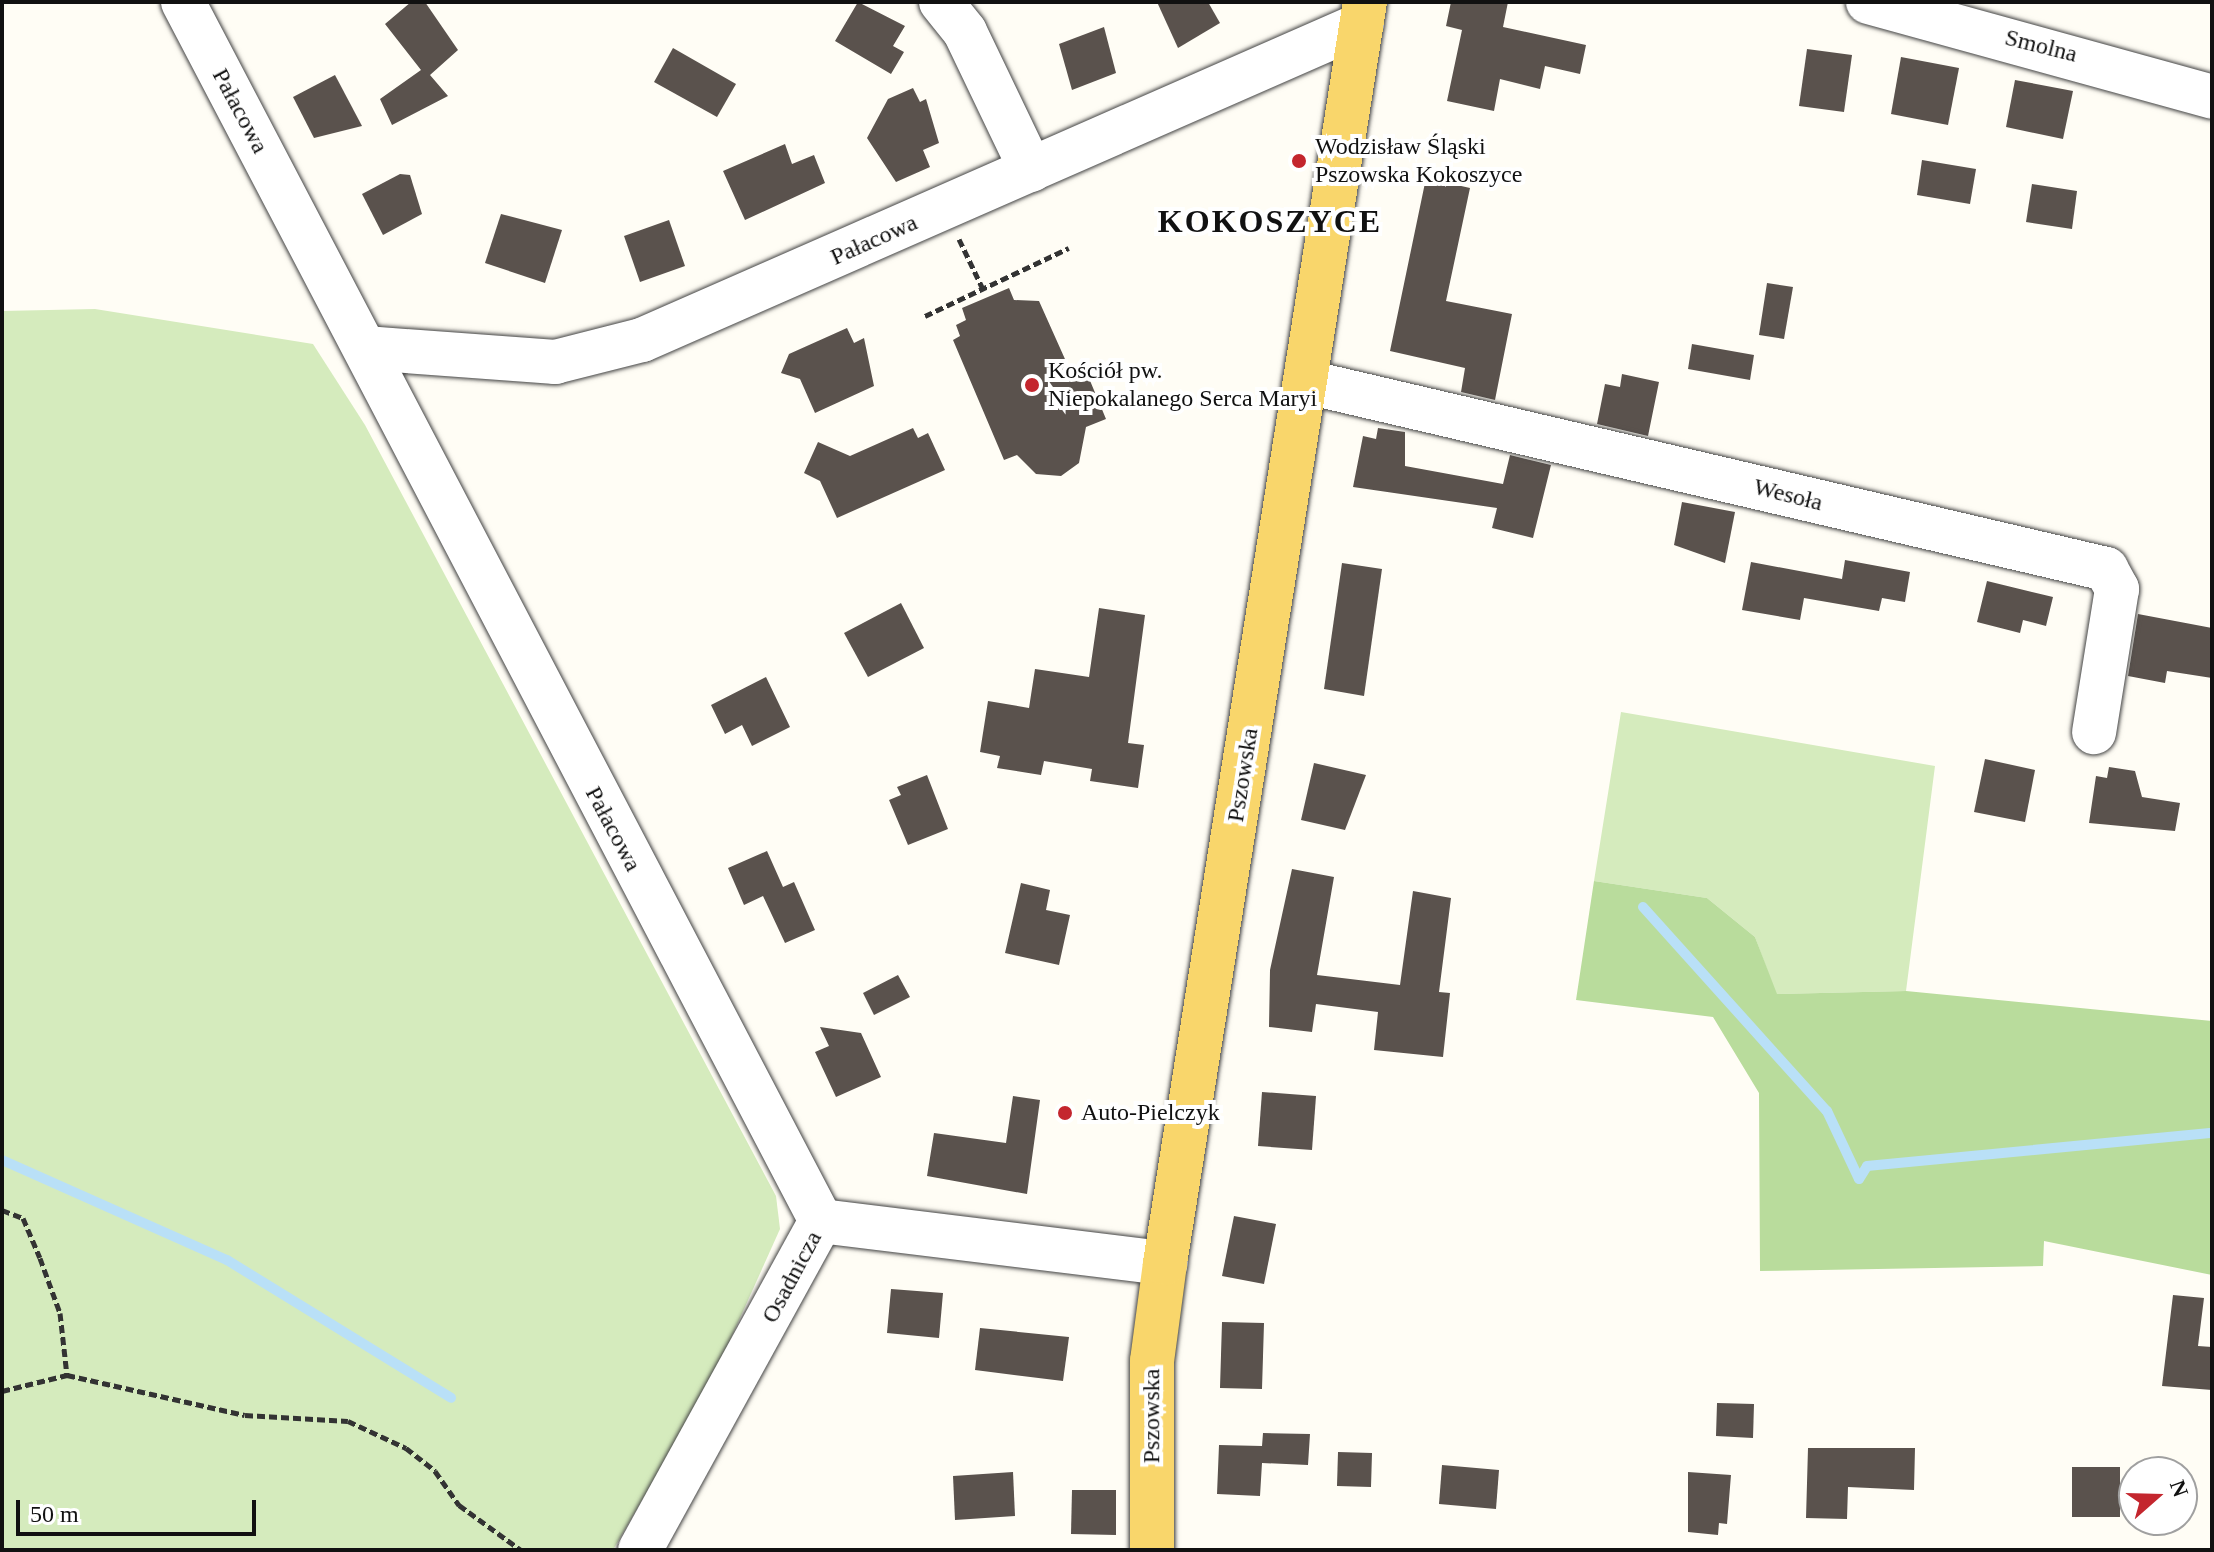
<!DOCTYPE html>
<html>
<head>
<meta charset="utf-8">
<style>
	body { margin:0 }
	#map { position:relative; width:2214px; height:1552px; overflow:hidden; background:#fffdf5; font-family:Georgia,serif }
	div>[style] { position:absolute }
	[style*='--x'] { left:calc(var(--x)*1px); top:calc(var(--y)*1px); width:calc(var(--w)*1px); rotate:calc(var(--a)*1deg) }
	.green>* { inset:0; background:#d5ebbd }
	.forest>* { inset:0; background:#b9dc9c }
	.stream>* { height:10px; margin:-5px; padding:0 5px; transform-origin:5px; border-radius:5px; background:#b9e0f7 }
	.building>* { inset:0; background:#5a524d }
	.path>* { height:5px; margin-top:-2.5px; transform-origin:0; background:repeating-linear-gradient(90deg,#333 0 8px,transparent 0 12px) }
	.roads { filter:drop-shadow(0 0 2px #444) drop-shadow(0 0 2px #444) }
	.minor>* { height:44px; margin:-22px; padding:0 22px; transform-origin:22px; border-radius:22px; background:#fff }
	.major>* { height:44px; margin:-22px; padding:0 22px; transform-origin:22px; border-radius:22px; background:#f9d66b }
	.dots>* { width:22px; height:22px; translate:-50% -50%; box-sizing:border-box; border:4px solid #fff; border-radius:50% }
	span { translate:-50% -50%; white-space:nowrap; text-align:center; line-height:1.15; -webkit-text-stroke:8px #fff; paint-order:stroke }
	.street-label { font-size:24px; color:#111 }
	.poi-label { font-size:24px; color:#111 }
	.left { translate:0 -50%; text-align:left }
	.district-label { font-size:32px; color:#111; font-weight:700; letter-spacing:2px }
	.frame { position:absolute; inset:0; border:4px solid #111; pointer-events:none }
	.north { position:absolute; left:2118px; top:1456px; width:80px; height:80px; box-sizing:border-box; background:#fff; border:2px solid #a0a0a0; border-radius:50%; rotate:70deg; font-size:22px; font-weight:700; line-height:32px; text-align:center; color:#111 }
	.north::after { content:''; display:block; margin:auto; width:28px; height:36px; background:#c4262e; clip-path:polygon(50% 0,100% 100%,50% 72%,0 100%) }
	.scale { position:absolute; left:16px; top:1500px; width:240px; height:36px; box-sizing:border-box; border:4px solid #111; border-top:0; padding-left:10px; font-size:24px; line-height:28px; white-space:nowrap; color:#111; -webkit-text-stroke:6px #fff; paint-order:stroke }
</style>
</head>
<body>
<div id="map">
	<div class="green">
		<div style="clip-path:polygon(95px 309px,313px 344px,365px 425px,776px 1196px,780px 1229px,713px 1378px,613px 1550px,2px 1550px,2px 311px)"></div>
		<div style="clip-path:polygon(1621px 712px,1935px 766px,1906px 991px,1776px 994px,1755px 937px,1707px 898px,1594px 881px)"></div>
	</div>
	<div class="forest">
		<div style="clip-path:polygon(1594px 881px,1707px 898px,1755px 937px,1777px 994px,1906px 991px,2212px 1021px,2212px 1275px,2044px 1241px,2043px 1266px,1760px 1271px,1759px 1093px,1713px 1017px,1576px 1000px)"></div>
	</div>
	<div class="stream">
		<div style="--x:1643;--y:907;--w:275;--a:48"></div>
		<div style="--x:1827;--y:1111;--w:75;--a:64.8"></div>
		<div style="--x:1859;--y:1179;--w:15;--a:-58"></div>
		<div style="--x:1867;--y:1166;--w:347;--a:-5.5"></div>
		<div style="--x:2;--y:1160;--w:246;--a:24"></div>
		<div style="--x:227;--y:1260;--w:263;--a:31.6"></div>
	</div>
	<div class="building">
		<div style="clip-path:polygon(411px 2px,425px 2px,458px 50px,430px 75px,448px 96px,392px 125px,380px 99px,421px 70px,385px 24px)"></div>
		<div style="clip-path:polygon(858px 2px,905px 26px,893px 46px,904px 52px,891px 74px,835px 41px)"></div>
		<div style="clip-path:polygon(1157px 2px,1208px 2px,1220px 23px,1178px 48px)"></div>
		<div style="clip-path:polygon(1451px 2px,1508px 2px,1503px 27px,1586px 45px,1580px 74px,1545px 66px,1540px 89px,1500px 79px,1494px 111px,1447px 101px,1462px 30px,1446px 26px)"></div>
		<div style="clip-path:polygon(1104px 27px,1116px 73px,1072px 90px,1059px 44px)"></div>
		<div style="clip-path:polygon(673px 48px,736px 84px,717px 117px,654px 82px)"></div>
		<div style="clip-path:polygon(1807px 49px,1852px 55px,1844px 112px,1799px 106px)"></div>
		<div style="clip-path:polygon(1901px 57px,1959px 68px,1948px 125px,1891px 114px)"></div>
		<div style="clip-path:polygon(335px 75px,362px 126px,314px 138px,293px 97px)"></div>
		<div style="clip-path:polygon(2015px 80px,2073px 91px,2063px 139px,2006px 127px)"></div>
		<div style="clip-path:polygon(913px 88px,920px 102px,926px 99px,939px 143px,923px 150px,930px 167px,896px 182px,867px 138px,888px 99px)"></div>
		<div style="clip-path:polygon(785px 144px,792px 164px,814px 155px,825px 183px,745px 220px,723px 171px)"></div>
		<div style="clip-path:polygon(1922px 160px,1976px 169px,1970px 204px,1917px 195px)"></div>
		<div style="clip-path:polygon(400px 174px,410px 175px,422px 214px,383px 235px,362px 194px)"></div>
		<div style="clip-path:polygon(1426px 178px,1470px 188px,1446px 301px,1512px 314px,1495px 400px,1461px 392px,1465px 368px,1390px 351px)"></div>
		<div style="clip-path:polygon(2032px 184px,2077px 191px,2072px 229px,2026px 222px)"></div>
		<div style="clip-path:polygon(501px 214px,562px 230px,545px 283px,485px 263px)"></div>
		<div style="clip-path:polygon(669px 220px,685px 266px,640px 282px,624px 236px)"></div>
		<div style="clip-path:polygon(1767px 283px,1793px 287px,1784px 339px,1759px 335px)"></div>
		<div style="clip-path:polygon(1009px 288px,1014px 300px,1039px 301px,1073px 377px,1086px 371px,1106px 419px,1086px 427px,1079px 463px,1061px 476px,1036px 474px,1017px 455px,1004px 460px,953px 340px,960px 336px,956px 325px,966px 320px,962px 308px)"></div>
		<div style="clip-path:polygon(847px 328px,854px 343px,864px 338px,874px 386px,815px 413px,800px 379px,781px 373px,789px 354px)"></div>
		<div style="clip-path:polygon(1692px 344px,1754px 355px,1750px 380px,1688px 369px)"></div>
		<div style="clip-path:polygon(1622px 374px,1659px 382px,1648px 436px,1597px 424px,1605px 384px,1620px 387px)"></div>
		<div style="clip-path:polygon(913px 428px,918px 438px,928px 433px,945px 470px,837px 518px,820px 481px,804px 473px,818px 442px,850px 456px)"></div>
		<div style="clip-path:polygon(1378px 428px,1405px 432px,1405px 466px,1503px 484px,1510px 455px,1551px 465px,1533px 538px,1492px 528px,1497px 508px,1353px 487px,1363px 436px,1376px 439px)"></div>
		<div style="clip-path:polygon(1682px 502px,1735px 512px,1725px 563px,1674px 545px)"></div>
		<div style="clip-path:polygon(1845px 560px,1910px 572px,1905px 602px,1882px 598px,1879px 611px,1804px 598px,1800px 620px,1742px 610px,1751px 562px,1842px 579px)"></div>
		<div style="clip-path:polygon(1342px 563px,1382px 569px,1364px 696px,1324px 689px)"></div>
		<div style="clip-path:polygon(1987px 581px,2053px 597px,2046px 626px,2023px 620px,2020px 633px,1977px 622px)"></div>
		<div style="clip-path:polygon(901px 603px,924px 648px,868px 677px,844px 633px)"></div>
		<div style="clip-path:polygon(1099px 608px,1145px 615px,1128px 743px,1144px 745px,1138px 788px,1090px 781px,1092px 769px,1044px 761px,1041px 775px,997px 768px,1000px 756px,980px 752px,988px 701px,1029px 708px,1035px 669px,1089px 677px)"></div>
		<div style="clip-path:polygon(2138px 614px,2212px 628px,2212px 678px,2167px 671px,2165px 683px,2128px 676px)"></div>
		<div style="clip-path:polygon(766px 677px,790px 727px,752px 746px,742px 725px,725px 734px,711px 705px)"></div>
		<div style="clip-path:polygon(1985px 759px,2035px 770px,2025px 822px,1974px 812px)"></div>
		<div style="clip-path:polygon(1314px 763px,1366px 775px,1345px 830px,1301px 820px)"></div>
		<div style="clip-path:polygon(2109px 767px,2135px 771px,2142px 797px,2180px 803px,2175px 831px,2089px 823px,2096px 776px,2107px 778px)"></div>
		<div style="clip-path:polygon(927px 775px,948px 829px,908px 845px,889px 800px,901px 795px,897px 787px)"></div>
		<div style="clip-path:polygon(767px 851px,783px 887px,794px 882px,815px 930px,785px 943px,763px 896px,744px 905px,728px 868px)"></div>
		<div style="clip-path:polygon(1292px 869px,1334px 877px,1317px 975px,1400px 985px,1413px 891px,1451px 898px,1439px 992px,1450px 993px,1443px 1057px,1374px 1050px,1378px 1012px,1316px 1004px,1312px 1032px,1269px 1027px,1270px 970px)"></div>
		<div style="clip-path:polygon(1021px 883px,1050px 890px,1046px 910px,1070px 915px,1059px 965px,1005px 953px)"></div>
		<div style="clip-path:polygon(898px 975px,910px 997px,874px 1015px,863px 993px)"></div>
		<div style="clip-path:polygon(820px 1027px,861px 1033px,881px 1077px,836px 1097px,815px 1052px,829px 1046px)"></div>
		<div style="clip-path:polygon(1262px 1092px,1316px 1096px,1312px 1150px,1258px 1146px)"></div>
		<div style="clip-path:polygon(1013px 1096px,1040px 1100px,1027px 1194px,927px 1176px,934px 1133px,1006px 1143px)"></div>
		<div style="clip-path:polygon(1234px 1216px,1276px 1224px,1264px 1284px,1222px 1276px)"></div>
		<div style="clip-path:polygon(891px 1289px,943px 1293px,939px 1338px,887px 1333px)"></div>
		<div style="clip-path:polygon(2173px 1295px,2204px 1298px,2198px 1346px,2212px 1347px,2212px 1390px,2162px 1386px)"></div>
		<div style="clip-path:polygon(1222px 1322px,1264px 1323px,1262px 1389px,1220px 1388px)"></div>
		<div style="clip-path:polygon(980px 1328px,1069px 1337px,1063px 1381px,975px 1370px)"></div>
		<div style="clip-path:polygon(1717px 1403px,1754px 1404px,1753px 1438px,1716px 1436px)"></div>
		<div style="clip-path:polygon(1263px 1433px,1310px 1434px,1308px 1465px,1262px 1463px,1260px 1496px,1217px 1494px,1219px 1445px,1262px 1446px)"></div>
		<div style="clip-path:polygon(1808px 1448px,1915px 1448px,1914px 1490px,1848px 1487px,1847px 1519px,1806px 1518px)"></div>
		<div style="clip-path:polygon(1338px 1452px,1372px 1453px,1371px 1487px,1337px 1486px)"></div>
		<div style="clip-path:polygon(1442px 1465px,1499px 1470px,1496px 1509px,1439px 1504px)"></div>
		<div style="clip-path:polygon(2072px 1467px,2120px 1467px,2120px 1517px,2072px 1517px)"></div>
		<div style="clip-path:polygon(1013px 1472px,1015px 1516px,955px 1520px,953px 1476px)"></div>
		<div style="clip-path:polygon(1688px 1472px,1731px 1475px,1727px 1524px,1719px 1523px,1718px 1535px,1688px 1532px)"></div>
		<div style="clip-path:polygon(1072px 1490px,1116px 1490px,1116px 1535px,1071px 1534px)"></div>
	</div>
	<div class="path">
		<div style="--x:959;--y:239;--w:55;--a:64.4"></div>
		<div style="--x:925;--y:316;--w:159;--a:-25.3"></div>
		<div style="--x:2;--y:1210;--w:22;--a:21"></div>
		<div style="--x:23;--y:1218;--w:43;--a:67"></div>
		<div style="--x:40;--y:1258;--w:59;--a:70"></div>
		<div style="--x:60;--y:1313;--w:62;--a:83.6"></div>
		<div style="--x:2;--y:1391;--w:67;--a:-13.8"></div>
		<div style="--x:67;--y:1375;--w:182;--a:12.7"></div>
		<div style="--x:245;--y:1415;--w:103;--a:3.3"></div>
		<div style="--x:348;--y:1421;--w:64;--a:25"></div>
		<div style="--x:406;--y:1448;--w:37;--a:38"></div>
		<div style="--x:435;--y:1471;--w:42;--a:54.8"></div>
		<div style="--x:459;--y:1505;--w:77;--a:36"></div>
	</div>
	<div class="roads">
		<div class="minor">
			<div style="--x:183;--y:2;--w:1376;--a:62.37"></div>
			<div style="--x:941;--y:2;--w:38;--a:51"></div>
			<div style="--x:965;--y:32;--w:153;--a:64.4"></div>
			<div style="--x:1868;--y:2;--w:357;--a:15.4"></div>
			<div style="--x:365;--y:348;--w:191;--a:4.2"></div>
			<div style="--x:555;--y:362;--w:90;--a:-14.2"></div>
			<div style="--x:642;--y:340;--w:786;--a:-23.7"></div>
			<div style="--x:1307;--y:382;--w:821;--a:13.17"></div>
			<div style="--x:2106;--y:569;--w:23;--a:61"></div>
			<div style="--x:2117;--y:589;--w:145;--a:99.1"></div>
			<div style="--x:821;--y:1221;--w:347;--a:7"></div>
			<div style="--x:640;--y:1550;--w:376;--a:-61.2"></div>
		</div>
		<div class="major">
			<div style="--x:1152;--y:1550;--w:189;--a:-90"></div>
			<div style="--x:1152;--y:1361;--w:99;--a:-82.4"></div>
			<div style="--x:1165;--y:1263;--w:1277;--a:-80.99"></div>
		</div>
	</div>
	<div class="dots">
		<div style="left:1299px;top:161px;background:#c4262e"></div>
		<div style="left:1032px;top:385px;background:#c4262e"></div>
		<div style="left:1065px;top:1113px;background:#c4262e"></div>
	</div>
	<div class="street-label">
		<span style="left:2041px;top:46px;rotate:14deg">Smolna</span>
		<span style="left:240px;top:111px;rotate:62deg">Pałacowa</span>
		<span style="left:874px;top:240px;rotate:-24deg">Pałacowa</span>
		<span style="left:1788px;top:495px;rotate:14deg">Wesoła</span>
		<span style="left:1243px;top:775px;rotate:-81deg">Pszowska</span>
		<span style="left:613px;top:829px;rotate:62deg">Pałacowa</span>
		<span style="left:792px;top:1277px;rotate:-62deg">Osadnicza</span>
		<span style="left:1152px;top:1416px;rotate:-90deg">Pszowska</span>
	</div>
	<div class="poi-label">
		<span class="left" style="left:1315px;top:161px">Wodzisław Śląski<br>Pszowska Kokoszyce</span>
		<span class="left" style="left:1048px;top:385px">Kościół pw.<br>Niepokalanego Serca Maryi</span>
		<span class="left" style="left:1081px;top:1113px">Auto-Pielczyk</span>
	</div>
	<div class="district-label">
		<span style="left:1270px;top:221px">KOKOSZYCE</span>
	</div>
	<div class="frame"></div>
	<div class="north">N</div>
	<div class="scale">50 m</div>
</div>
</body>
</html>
